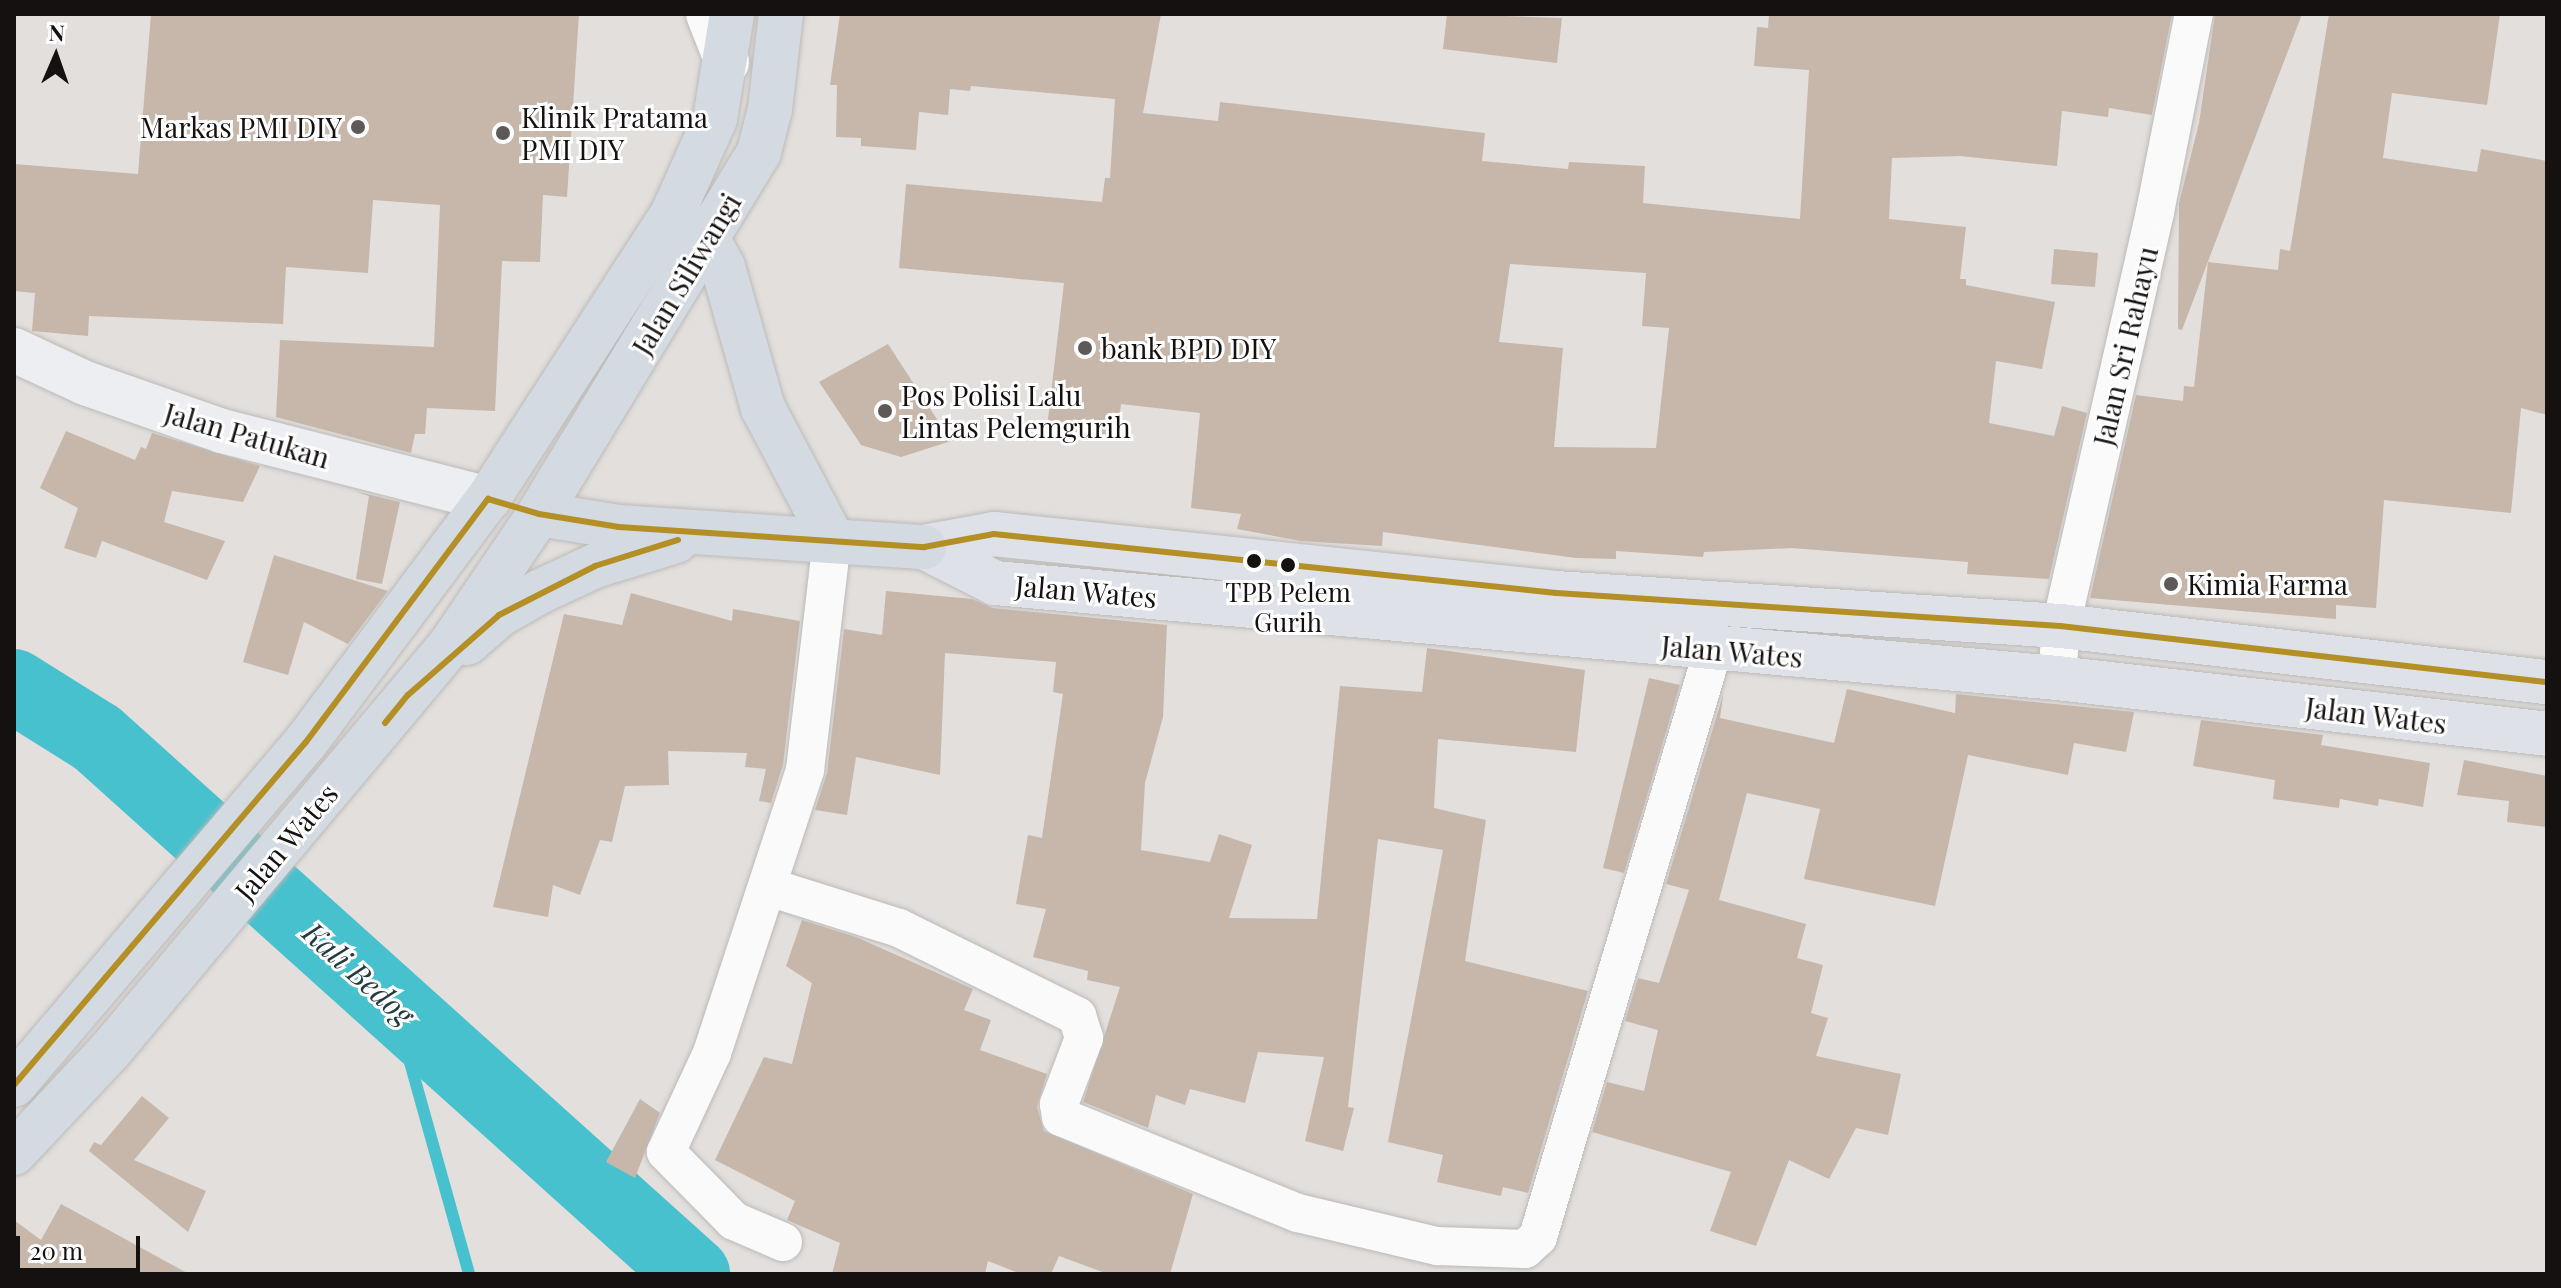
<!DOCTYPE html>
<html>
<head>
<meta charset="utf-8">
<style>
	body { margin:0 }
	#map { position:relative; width:2561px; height:1288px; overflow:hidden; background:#e2dfdd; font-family:"Playfair Display",serif }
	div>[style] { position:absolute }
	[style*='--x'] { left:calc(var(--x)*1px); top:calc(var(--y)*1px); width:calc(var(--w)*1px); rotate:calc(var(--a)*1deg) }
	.stream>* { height:12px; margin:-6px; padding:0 6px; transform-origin:6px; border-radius:6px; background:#48c1cf }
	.river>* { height:74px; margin:-37px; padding:0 37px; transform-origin:37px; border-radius:37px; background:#48c1cf }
	.building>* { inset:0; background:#c7b7aa }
	.roads { filter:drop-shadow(0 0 2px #bcbab8) drop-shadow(0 0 2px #bcbab8) }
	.minor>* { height:38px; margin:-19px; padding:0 19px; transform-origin:19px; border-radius:19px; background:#fbfafa }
	.tertiary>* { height:44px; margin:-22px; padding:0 22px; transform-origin:22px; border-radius:22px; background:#fbfafa }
	.secondary>* { height:44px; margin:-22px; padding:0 22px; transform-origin:22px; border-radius:22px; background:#edeef1 }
	.primary>* { height:44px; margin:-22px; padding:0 22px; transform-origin:22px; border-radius:22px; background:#dee2e8 }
	.trunk>* { height:44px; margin:-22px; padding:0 22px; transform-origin:22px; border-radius:22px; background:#d4dae2 }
	.bus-1>* { height:6px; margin:-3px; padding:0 3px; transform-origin:3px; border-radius:3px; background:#b48f26 }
	.dots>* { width:22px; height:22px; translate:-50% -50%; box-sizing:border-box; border:4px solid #fff; border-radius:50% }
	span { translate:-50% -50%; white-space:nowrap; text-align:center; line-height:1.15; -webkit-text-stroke:6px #fff; paint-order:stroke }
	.bus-label { font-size:26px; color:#141110 }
	.poi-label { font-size:28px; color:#141110 }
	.left { translate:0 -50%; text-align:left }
	.right { translate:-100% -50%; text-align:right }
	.street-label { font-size:28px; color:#141110 }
	.water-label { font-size:30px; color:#233b3f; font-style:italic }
	.frame { position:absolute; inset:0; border:16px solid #141110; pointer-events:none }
	.north { position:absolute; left:16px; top:16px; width:80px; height:80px; -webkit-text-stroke:6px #fff; paint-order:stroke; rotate:2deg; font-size:22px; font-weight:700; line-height:32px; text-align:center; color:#141110 }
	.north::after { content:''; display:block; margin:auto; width:28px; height:36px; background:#141110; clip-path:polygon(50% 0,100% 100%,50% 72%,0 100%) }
	.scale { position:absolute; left:16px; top:1236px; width:124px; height:36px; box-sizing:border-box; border:4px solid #141110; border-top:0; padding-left:10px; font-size:24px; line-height:28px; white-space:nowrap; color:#141110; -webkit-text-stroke:6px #fff; paint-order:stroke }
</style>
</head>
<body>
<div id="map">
	<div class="stream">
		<div style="--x:394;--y:1005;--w:279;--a:74.4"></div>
	</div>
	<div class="river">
		<div style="--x:14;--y:686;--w:98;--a:32.1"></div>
		<div style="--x:97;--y:738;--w:802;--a:41.97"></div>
	</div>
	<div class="building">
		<div style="clip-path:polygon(151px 14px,579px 14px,567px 197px,543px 195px,540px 262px,502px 261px,495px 411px,427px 408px,425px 434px,415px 434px,411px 453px,276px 417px,280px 340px,434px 347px,440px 205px,373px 200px,368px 273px,286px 267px,283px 324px,89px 316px,88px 336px,32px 331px,35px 293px,14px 291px,14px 164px,138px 174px)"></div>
		<div style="clip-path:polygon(evenodd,840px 14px,1161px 14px,1143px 113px,1218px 121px,1220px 102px,1485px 133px,1482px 161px,1568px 169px,1569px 162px,1645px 166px,1643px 203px,1800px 219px,1809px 70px,1754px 66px,1757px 27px,1768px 28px,1769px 14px,2172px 14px,2152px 115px,2109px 108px,2108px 117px,2062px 111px,2057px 166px,1960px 156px,1892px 158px,1889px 219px,1966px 227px,1960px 279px,1966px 279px,1966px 285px,2055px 302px,2042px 369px,1996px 361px,1989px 423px,2054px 436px,2062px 406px,2087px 413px,2049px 579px,1967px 574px,1968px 562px,1792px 548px,1704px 552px,1703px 557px,1616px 551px,1616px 559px,1576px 558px,1383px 532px,1382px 546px,1301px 541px,1237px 529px,1241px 514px,1191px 508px,1200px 413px,1121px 404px,1117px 439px,1047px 427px,1064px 283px,899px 268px,906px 184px,1102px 202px,1105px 178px,1110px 178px,1115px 99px,971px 86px,970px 91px,950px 89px,948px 115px,919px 112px,916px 150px,861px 146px,861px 138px,836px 137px,837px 85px,830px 85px,840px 14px,1510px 264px,1646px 273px,1642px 326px,1669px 328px,1656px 448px,1554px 447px,1563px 348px,1499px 342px,1510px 264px)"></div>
		<div style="clip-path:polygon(1447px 14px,1562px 18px,1557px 63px,1443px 49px)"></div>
		<div style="clip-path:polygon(2215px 14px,2302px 14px,2182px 330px,2178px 329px,2179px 203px,2199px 123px)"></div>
		<div style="clip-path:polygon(2329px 14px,2500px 14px,2487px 105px,2392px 93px,2383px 158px,2477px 172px,2481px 149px,2547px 161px,2547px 415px,2521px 408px,2511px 513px,2384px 500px,2376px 608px,2336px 605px,2336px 619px,2090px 598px,2136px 395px,2183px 401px,2184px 386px,2194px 387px,2208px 262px,2278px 270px,2280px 249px,2290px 251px)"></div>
		<div style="clip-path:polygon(2054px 249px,2098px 253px,2095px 287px,2051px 284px)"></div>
		<div style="clip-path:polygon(888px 344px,951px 441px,901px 457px,861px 445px,819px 382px)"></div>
		<div style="clip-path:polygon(66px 431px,135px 460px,141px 447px,146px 449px,152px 433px,260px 466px,243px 502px,172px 491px,164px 522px,225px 541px,207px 580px,102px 541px,96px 558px,64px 548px,78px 508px,40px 488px)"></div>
		<div style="clip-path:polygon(354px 491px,400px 502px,382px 584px,356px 579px,369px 496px)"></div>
		<div style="clip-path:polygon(274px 555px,388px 591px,348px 644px,304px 622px,288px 675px,243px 662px)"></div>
		<div style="clip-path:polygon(886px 591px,972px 599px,993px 608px,1167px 625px,1163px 717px,1145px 783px,1141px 850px,1210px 862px,1219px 834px,1252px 845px,1229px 918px,1317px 919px,1340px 686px,1422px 692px,1427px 648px,1585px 670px,1576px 752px,1438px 739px,1434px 808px,1486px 820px,1465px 961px,1588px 991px,1528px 1193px,1503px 1187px,1501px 1196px,1437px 1182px,1443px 1155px,1388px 1142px,1443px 850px,1378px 839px,1348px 1107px,1354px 1108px,1343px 1151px,1305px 1141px,1324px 1057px,1258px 1052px,1245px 1103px,1190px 1089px,1185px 1105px,1156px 1095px,1148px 1128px,1083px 1102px,1120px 987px,1087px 980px,1088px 971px,1033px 957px,1046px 909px,1016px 904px,1028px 835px,1042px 838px,1063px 694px,1053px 692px,1056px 662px,945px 653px,940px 775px,856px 757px,847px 815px,815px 810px,827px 773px,844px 629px,882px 635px)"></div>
		<div style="clip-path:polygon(631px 593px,732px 621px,733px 609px,800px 621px,783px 765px,771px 803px,759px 801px,766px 769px,745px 767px,747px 753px,668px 751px,669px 785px,625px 786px,612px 842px,600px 840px,580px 895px,553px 885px,548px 917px,493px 907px,564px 614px,622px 625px)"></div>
		<div style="clip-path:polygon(1649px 678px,1680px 685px,1624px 873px,1603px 868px)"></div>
		<div style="clip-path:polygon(1847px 689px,1955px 713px,1956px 694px,2134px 712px,2126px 752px,2074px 743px,2068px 775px,1968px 755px,1935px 906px,1804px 879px,1820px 809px,1747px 793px,1719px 900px,1806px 924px,1797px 958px,1823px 965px,1811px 1013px,1828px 1018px,1816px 1056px,1901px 1074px,1888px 1135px,1856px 1128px,1829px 1179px,1789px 1160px,1756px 1246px,1710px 1231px,1731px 1172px,1592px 1132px,1607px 1082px,1644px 1091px,1658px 1030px,1625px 1021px,1638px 978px,1659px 983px,1689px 890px,1666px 884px,1723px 695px,1720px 718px,1834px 743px)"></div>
		<div style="clip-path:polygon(2201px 720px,2323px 735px,2321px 745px,2430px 763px,2423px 807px,2379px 799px,2378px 806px,2340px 799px,2339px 808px,2273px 799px,2275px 780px,2193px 766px)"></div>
		<div style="clip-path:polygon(2464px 760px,2547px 776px,2547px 827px,2507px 822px,2509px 801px,2457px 795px)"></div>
		<div style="clip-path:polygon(802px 920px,856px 937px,973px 989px,964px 1010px,991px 1020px,980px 1050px,1047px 1074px,1037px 1107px,1044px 1131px,1193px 1194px,1170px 1274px,1108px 1274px,1059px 1256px,1051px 1274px,1021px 1274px,988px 1261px,985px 1274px,832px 1274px,840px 1243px,787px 1220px,795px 1201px,715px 1160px,764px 1057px,792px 1064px,812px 983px,786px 966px)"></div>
		<div style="clip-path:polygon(142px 1096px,169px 1118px,134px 1160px,206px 1191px,188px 1232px,89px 1151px,94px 1142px,101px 1145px)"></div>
		<div style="clip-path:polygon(640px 1099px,660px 1113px,635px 1178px,606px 1162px)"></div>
		<div style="clip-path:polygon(61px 1204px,189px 1274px,14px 1274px,14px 1220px,41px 1240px)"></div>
	</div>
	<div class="roads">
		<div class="minor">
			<div style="--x:2057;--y:678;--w:52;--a:-85.6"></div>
			<div style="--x:2061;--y:626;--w:425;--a:-77.2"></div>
			<div style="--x:2155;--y:212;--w:202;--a:-78.9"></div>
			<div style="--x:769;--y:887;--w:136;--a:17.5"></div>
			<div style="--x:899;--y:928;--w:199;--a:26.3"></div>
			<div style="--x:1077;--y:1016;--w:23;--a:72"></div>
			<div style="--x:1084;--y:1038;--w:71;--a:110.7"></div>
			<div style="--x:1059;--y:1104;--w:13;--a:81"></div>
			<div style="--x:1061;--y:1117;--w:256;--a:22.1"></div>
			<div style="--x:1298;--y:1213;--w:143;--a:13.4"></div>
			<div style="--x:1437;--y:1246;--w:88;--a:2"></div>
			<div style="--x:1525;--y:1249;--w:18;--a:-43"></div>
			<div style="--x:1538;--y:1237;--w:613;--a:-73.4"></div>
			<div style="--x:783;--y:1242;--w:53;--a:-156.8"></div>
			<div style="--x:734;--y:1221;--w:97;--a:-134.6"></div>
			<div style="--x:666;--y:1152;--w:109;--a:-65.1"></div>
			<div style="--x:712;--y:1053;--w:298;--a:-71.8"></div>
			<div style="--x:805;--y:770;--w:233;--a:-83.3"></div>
		</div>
		<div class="tertiary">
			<div style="--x:708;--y:14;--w:52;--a:68.4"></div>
		</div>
		<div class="secondary">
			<div style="--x:14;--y:350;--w:78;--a:24.9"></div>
			<div style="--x:85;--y:383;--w:145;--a:19.3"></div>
			<div style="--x:222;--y:431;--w:275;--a:14.3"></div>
		</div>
		<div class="primary">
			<div style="--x:924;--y:547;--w:80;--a:26.9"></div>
			<div style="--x:995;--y:583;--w:1066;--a:5.11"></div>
			<div style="--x:2057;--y:678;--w:493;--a:6.5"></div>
			<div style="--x:924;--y:547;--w:71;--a:-10.5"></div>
			<div style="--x:994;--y:534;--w:565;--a:5.99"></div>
			<div style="--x:1556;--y:593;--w:506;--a:3.74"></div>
			<div style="--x:2061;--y:626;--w:489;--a:6.6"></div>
		</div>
		<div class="trunk">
			<div style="--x:689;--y:226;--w:24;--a:36"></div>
			<div style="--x:708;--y:240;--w:31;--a:61"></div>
			<div style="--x:723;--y:267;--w:147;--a:74.2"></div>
			<div style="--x:763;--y:408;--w:148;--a:62.2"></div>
			<div style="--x:539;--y:514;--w:81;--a:9.2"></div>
			<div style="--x:619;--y:527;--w:306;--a:3.8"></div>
			<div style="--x:467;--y:643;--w:43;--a:-41.2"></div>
			<div style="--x:499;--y:615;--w:48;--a:-29.7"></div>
			<div style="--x:541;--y:591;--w:60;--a:-24.8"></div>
			<div style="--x:595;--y:566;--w:85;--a:-17.2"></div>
			<div style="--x:14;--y:1085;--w:450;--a:-49.6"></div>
			<div style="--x:306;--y:742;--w:304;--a:-53.2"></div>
			<div style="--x:488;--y:499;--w:338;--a:-57.1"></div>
			<div style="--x:672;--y:215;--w:105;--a:-65.9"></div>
			<div style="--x:715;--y:119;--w:106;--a:-80.8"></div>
			<div style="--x:14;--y:1153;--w:139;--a:-46.8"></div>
			<div style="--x:109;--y:1052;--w:532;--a:-50.03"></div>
			<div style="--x:451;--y:644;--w:157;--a:-55.9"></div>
			<div style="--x:539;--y:514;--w:424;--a:-58.7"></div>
			<div style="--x:759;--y:152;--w:44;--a:-75.7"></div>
			<div style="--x:770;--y:109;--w:96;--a:-83.4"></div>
		</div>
	</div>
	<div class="bus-1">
		<div style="--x:385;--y:723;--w:36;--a:-51"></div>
		<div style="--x:408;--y:695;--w:121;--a:-41.3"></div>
		<div style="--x:499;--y:615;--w:108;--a:-27"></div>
		<div style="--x:595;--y:566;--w:87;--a:-17.4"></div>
		<div style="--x:14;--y:1085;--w:450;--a:-49.6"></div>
		<div style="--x:306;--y:742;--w:304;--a:-53.2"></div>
		<div style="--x:488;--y:499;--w:53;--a:16.4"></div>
		<div style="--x:539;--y:514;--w:81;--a:9.2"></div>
		<div style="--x:619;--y:527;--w:306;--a:3.8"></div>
		<div style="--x:924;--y:547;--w:71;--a:-10.5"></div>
		<div style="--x:994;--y:534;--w:565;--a:5.99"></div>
		<div style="--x:1556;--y:593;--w:506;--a:3.74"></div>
		<div style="--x:2061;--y:626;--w:489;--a:6.6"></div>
	</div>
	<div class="dots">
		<div style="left:358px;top:127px;background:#5c5958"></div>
		<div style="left:503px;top:133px;background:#5c5958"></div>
		<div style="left:1085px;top:348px;background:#5c5958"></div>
		<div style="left:885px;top:411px;background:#5c5958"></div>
		<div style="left:1254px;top:561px;background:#141110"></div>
		<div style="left:1288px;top:565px;background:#141110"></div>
		<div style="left:2171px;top:584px;background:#5c5958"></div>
	</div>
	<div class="bus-label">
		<span style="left:1288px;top:607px">TPB Pelem<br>Gurih</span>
	</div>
	<div class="poi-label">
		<span class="left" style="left:521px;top:133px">Klinik Pratama<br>PMI DIY</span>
		<span class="right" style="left:342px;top:127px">Markas PMI DIY</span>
		<span class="left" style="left:1101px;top:348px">bank BPD DIY</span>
		<span class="left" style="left:901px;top:411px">Pos Polisi Lalu<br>Lintas Pelemgurih</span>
		<span class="left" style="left:2187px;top:584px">Kimia Farma</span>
	</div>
	<div class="street-label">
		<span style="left:686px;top:274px;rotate:-59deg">Jalan Siliwangi</span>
		<span style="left:2125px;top:346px;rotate:-77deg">Jalan Sri Rahayu</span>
		<span style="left:247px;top:435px;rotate:16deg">Jalan Patukan</span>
		<span style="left:1086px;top:591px;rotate:5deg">Jalan Wates</span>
		<span style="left:1732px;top:651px;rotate:5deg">Jalan Wates</span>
		<span style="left:2376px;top:715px;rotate:7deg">Jalan Wates</span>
		<span style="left:286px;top:842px;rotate:-50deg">Jalan Wates</span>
	</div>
	<div class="water-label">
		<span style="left:359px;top:973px;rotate:42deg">Kali Bedog</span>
	</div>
	<div class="frame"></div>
	<div class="north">N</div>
	<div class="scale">20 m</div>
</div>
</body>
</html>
